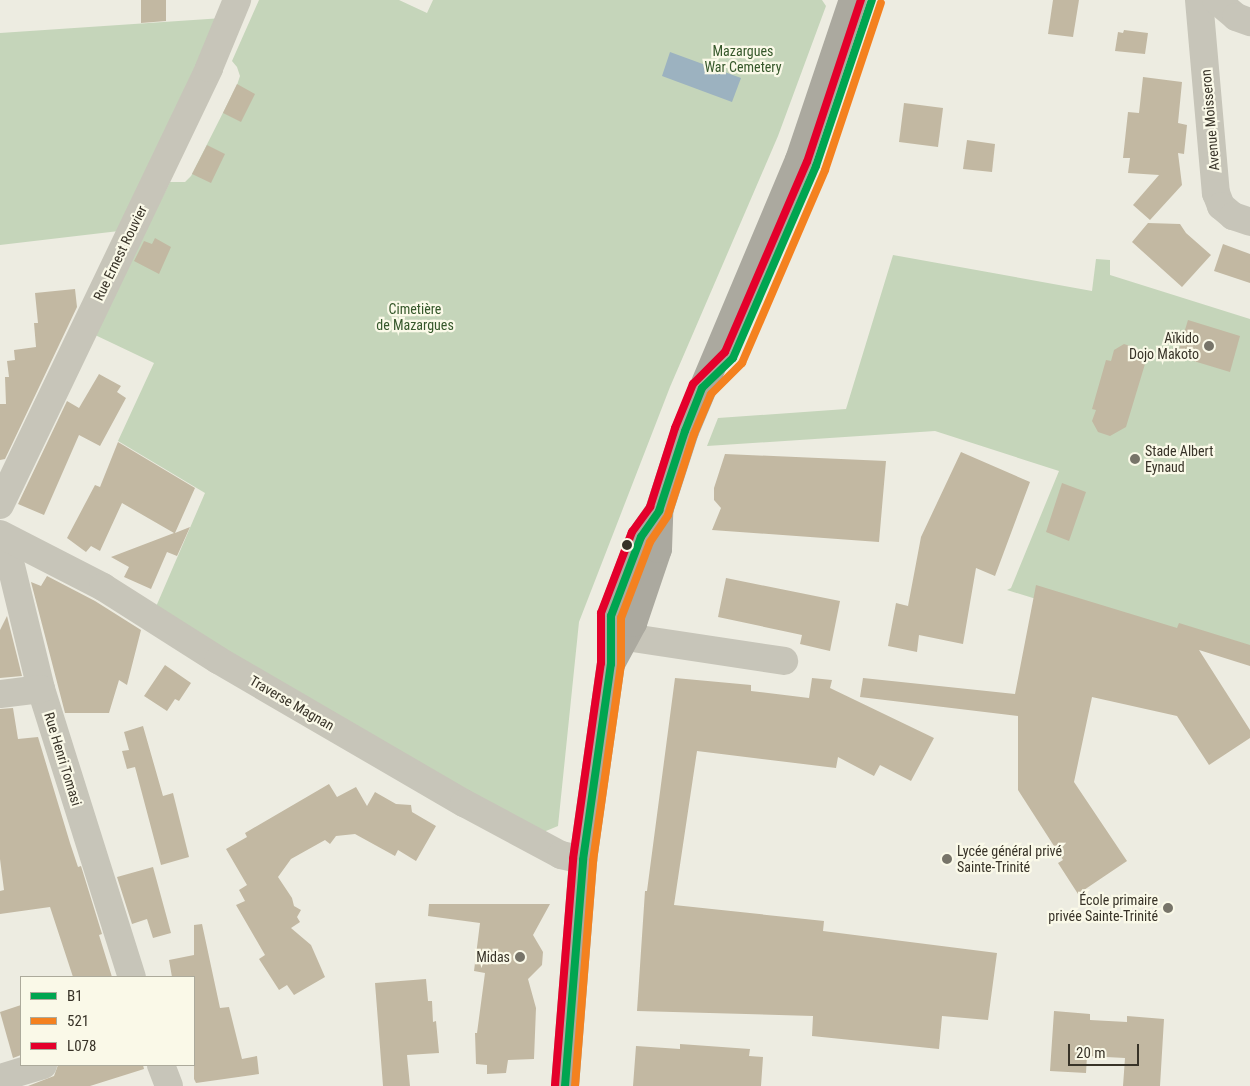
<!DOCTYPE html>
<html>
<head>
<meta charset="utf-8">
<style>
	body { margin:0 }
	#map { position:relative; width:1250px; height:1086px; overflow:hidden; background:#edece1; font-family:"Roboto Condensed",sans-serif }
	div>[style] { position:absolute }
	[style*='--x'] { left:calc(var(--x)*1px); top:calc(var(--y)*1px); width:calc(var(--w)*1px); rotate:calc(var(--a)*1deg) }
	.green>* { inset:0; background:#c5d5ba }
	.water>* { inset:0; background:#9cb2c0 }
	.building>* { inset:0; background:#c2b8a2 }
	.minor>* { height:28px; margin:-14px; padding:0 14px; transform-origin:14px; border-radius:14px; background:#c7c5b9 }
	.tertiary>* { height:28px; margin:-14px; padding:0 14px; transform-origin:14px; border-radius:14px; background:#c7c5b9 }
	.primary>* { height:28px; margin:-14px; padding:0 14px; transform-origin:14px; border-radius:14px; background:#aba99f }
	.bus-1>* { height:8px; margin:-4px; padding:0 4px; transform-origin:4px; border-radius:4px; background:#00a550 }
	.bus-2>* { height:8px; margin:-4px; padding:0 4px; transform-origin:4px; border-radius:4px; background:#f4811f }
	.bus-3>* { height:8px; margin:-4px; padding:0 4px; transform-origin:4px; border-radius:4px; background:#e4002b }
	.dots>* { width:14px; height:14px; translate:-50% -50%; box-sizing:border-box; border:2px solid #faf9e8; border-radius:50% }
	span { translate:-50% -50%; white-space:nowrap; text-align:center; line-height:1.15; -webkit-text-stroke:4.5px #faf9e8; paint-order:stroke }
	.park-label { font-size:14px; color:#35572a }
	.street-label { font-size:14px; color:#383328 }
	.poi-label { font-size:14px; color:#383328 }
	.right { translate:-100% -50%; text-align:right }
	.left { translate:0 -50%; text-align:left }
	.legend { position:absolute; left:20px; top:976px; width:175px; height:90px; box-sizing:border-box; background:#faf9e8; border:1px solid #acaa9b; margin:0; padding:6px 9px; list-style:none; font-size:15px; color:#383328 }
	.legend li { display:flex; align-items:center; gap:10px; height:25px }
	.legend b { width:25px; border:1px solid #acaa9b }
	.scale { position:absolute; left:1068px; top:1044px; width:71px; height:22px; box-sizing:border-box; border:2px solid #383328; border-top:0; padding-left:6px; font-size:15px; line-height:18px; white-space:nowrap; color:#383328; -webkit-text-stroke:4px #faf9e8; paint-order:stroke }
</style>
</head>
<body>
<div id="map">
	<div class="green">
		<div style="clip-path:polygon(259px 0,399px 0,427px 13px,433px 0,822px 0,826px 6px,778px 136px,670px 387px,579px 622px,558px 826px,541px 833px,155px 609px,205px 493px,118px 441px,154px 363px,93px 334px,170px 182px,185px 182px,191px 176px,237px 85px,240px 76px,237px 67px,232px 61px)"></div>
		<div style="clip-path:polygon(223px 18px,119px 231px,0 245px,0 33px)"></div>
		<div style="clip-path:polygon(893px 255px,1092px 291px,1096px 259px,1110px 260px,1110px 275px,1250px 319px,1250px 665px,1007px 590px,1011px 588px,1059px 471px,935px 431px,707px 446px,718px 418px,846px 409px)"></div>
	</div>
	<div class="water">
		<div style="clip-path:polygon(670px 52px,741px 78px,732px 102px,662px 76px)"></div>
	</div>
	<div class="building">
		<div style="clip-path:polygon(141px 0,166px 0,166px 21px,141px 23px)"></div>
		<div style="clip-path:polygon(1053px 0,1079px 0,1073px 37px,1048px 34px)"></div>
		<div style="clip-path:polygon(1124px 30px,1148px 33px,1145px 54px,1115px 51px,1118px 32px,1123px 33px)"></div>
		<div style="clip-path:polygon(1143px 77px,1182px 82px,1178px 123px,1187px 125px,1184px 154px,1178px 153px,1182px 185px,1150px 220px,1133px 205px,1159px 175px,1128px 173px,1130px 158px,1123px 158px,1128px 112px,1139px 113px)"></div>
		<div style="clip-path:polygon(237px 84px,255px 94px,241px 122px,223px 113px)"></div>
		<div style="clip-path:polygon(904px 103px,943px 108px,938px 147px,899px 142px)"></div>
		<div style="clip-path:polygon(967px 140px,995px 144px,992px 172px,963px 169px)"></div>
		<div style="clip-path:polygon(207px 145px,225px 154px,211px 183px,192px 174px)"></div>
		<div style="clip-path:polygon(1148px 223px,1180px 224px,1186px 233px,1211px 255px,1182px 287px,1132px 242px)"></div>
		<div style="clip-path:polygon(155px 238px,171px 247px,159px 274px,134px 261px,144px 241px,152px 244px)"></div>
		<div style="clip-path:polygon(1223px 244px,1250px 254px,1250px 283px,1214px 271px)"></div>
		<div style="clip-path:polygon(75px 289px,77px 307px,5px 459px,0 460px,0 404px,6px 404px,5px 377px,9px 377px,7px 361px,15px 360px,14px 350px,36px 347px,34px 323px,38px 323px,35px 293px)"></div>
		<div style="clip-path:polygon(1188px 320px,1240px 336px,1230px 372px,1177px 356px)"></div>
		<div style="clip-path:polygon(1124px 344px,1136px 348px,1145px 364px,1126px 427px,1110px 436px,1098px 432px,1092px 421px,1096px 410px,1092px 409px,1106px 360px,1111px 361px,1114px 350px)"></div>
		<div style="clip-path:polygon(99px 374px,121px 386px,117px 392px,126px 398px,100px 446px,79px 435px,44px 515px,18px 504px,67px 401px,79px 408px)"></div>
		<div style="clip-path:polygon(118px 442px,195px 488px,175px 533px,190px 527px,177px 556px,167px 552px,151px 589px,124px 577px,129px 567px,111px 557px,174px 533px,122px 503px,100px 551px,91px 546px,86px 552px,67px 538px,95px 485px,100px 487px)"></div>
		<div style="clip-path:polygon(961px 452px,1030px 482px,995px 576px,976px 568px,963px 644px,919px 635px,917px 652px,888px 646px,896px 603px,908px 606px,921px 537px)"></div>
		<div style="clip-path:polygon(725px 454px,886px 461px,879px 542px,712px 530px,721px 508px,714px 500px,714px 488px)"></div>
		<div style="clip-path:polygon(1062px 483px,1086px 492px,1069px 541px,1046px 532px)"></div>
		<div style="clip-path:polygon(47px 576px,95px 601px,141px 630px,127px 685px,119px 680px,109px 713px,65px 713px,31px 582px,41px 586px)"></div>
		<div style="clip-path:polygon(726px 578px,840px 601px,830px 651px,800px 644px,802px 635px,718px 617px)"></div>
		<div style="clip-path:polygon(1036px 585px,1177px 628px,1179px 623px,1250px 645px,1250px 666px,1199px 650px,1250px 730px,1250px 738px,1209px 765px,1177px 716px,1092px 697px,1074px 782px,1127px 861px,1078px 894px,1058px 863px,1063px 860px,1018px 790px,1018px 716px,860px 697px,863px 678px,1015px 694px)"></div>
		<div style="clip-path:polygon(7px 616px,22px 676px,0 678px,0 630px)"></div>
		<div style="clip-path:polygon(165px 665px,191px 683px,179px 701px,175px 699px,167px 711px,144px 696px)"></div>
		<div style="clip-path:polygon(675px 678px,751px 685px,751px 691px,809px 698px,812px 678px,832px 680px,830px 688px,934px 738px,911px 781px,880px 765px,874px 776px,838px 757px,836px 768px,697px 751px,674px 905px,824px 921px,823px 931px,997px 953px,988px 1020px,942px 1016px,939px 1049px,812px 1036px,813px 1016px,637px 1011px,645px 891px,647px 891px)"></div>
		<div style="clip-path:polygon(13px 708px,18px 739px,38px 737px,70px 843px,78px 867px,81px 866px,102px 934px,99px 935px,112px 977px,73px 977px,50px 907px,0 914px,0 891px,4px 890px,0 859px,0 709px)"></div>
		<div style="clip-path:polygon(143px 726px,163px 796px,173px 793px,189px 857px,161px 865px,135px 767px,127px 769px,122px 751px,129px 750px,124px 732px)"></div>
		<div style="clip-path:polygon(329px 784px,337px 797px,356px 787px,367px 806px,375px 792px,396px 804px,411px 805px,412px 812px,436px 826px,416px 861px,398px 850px,395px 856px,355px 834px,336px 836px,330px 844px,325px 840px,291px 859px,278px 877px,292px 898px,294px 906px,301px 910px,297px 917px,300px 922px,291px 928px,311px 945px,325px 977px,294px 995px,287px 985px,279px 990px,259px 959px,265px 955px,236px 905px,245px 901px,239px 890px,247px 885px,226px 849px,247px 837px,245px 833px)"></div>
		<div style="clip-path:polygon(153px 867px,171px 933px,153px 938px,147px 919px,132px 924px,117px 877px)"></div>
		<div style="clip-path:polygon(429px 904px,550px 904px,533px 935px,543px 952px,542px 965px,528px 979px,536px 1008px,534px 1059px,508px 1060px,506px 1073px,487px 1074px,487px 1065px,476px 1064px,475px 1033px,477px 1033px,485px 973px,474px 971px,480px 923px,428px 916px)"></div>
		<div style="clip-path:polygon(202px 924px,220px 1008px,229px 1007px,242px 1059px,257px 1056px,259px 1074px,196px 1083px,194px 1079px,194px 977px,172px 977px,169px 960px,194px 955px,194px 925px)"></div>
		<div style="clip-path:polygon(426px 979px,428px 1001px,432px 1001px,433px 1022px,436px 1021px,439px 1053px,407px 1055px,410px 1086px,383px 1086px,375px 983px)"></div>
		<div style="clip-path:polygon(21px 1005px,21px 1055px,13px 1058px,0 1012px)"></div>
		<div style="clip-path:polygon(1054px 1011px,1090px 1014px,1090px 1020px,1127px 1022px,1127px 1016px,1164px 1019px,1160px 1086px,1123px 1086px,1125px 1058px,1087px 1056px,1086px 1073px,1050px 1071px)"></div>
		<div style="clip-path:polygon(680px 1044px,750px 1049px,749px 1056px,763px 1057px,761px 1086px,633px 1086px,636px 1046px,680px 1049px)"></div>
		<div style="clip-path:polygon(58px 1065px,143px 1065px,144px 1069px,90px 1086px,28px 1086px,54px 1076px)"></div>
	</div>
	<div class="minor">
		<div style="--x:1199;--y:0;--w:194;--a:85"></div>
		<div style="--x:1216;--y:193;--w:14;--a:69"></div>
		<div style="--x:1221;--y:206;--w:16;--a:40"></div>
		<div style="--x:1233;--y:216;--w:18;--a:19"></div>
		<div style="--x:1216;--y:0;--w:26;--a:40"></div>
		<div style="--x:1236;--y:17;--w:15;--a:20"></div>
		<div style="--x:0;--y:505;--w:484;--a:-64.4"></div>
		<div style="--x:209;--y:68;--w:74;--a:-67.6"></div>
		<div style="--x:4;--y:537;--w:156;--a:76.3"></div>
		<div style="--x:41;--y:689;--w:302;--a:72.5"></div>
		<div style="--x:626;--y:637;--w:160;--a:8.6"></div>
		<div style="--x:0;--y:694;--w:41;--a:-7"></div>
		<div style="--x:161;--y:1065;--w:22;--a:69"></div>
		<div style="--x:0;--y:1078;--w:45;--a:-16.8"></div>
	</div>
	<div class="tertiary">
		<div style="--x:0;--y:534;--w:116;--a:27.2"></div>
		<div style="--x:103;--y:587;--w:136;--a:32.4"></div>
		<div style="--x:218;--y:660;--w:285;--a:30.2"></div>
		<div style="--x:464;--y:803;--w:110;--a:28.2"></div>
		<div style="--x:561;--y:855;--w:23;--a:13"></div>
	</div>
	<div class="primary">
		<div style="--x:611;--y:664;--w:47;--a:-61.8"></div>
		<div style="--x:633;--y:623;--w:78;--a:-71.3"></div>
		<div style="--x:658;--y:549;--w:38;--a:-88"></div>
		<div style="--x:659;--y:511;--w:84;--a:-72"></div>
		<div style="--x:685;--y:431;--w:294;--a:-67.2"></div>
		<div style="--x:799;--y:160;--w:169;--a:-71.4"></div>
		<div style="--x:565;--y:1086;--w:227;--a:-85.4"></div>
		<div style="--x:583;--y:860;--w:198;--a:-81.9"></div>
		<div style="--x:611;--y:664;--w:48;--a:-90"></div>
		<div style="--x:611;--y:616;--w:85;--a:-69.2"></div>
		<div style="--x:641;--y:537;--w:32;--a:-55"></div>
	</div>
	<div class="bus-1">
		<div style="--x:565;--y:1086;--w:227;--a:-85.4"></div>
		<div style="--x:583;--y:860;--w:198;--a:-81.9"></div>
		<div style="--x:611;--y:664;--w:48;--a:-90"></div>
		<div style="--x:611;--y:616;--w:85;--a:-69.2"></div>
		<div style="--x:641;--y:537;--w:32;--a:-55"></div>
		<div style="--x:659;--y:511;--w:84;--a:-72"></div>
		<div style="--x:685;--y:431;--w:46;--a:-68.4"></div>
		<div style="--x:702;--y:388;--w:43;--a:-44.1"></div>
		<div style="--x:733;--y:358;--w:209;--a:-66.6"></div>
		<div style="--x:816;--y:166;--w:175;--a:-71.4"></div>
	</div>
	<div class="bus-2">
		<div style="--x:575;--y:1086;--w:226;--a:-85.4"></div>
		<div style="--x:593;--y:861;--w:198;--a:-81.9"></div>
		<div style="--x:621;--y:665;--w:47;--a:-90"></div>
		<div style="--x:621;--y:618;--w:81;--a:-69.1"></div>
		<div style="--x:650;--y:542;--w:32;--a:-56"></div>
		<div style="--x:668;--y:515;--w:85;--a:-72.2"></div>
		<div style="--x:694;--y:434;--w:43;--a:-67"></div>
		<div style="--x:711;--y:394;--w:44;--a:-45"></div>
		<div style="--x:742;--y:363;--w:210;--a:-66.7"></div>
		<div style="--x:825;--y:170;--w:176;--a:-71.5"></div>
	</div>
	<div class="bus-3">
		<div style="--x:555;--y:1085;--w:227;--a:-85.4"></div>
		<div style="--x:573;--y:859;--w:198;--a:-81.9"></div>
		<div style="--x:601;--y:663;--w:50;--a:-90"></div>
		<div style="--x:601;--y:613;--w:87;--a:-69.1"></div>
		<div style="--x:632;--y:532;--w:31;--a:-54"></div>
		<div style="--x:650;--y:507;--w:83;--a:-72.4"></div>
		<div style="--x:675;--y:428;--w:48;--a:-67.8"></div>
		<div style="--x:693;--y:384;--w:45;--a:-45"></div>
		<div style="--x:725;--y:352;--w:207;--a:-66.7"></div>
		<div style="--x:807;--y:162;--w:171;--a:-71.6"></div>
	</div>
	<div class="dots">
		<div style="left:1209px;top:346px;background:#777469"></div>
		<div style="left:1135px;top:459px;background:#777469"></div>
		<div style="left:627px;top:545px;background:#383328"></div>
		<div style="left:947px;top:859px;background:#777469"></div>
		<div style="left:1168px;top:908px;background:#777469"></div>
		<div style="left:520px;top:957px;background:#777469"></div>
	</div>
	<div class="park-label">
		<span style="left:743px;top:59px">Mazargues<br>War Cemetery</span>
		<span style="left:415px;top:317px">Cimetière<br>de Mazargues</span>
	</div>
	<div class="street-label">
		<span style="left:1210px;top:120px;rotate:-95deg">Avenue Moisseron</span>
		<span style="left:120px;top:253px;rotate:-64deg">Rue Ernest Rouvier</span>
		<span style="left:292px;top:703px;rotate:30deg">Traverse Magnan</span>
		<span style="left:63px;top:759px;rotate:73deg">Rue Henri Tomasi</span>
	</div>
	<div class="poi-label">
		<span class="right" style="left:1199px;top:346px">Aïkido<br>Dojo Makoto</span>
		<span class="left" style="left:1145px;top:459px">Stade Albert<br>Eynaud</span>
		<span class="left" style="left:957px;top:859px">Lycée général privé<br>Sainte-Trinité</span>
		<span class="right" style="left:1158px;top:908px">École primaire<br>privée Sainte-Trinité</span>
		<span class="right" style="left:510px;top:957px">Midas</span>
	</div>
	<ul class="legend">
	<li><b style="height:6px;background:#00a550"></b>B1</li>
	<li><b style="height:6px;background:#f4811f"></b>521</li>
	<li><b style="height:6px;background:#e4002b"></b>L078</li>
	</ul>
	<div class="scale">20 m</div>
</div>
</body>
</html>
